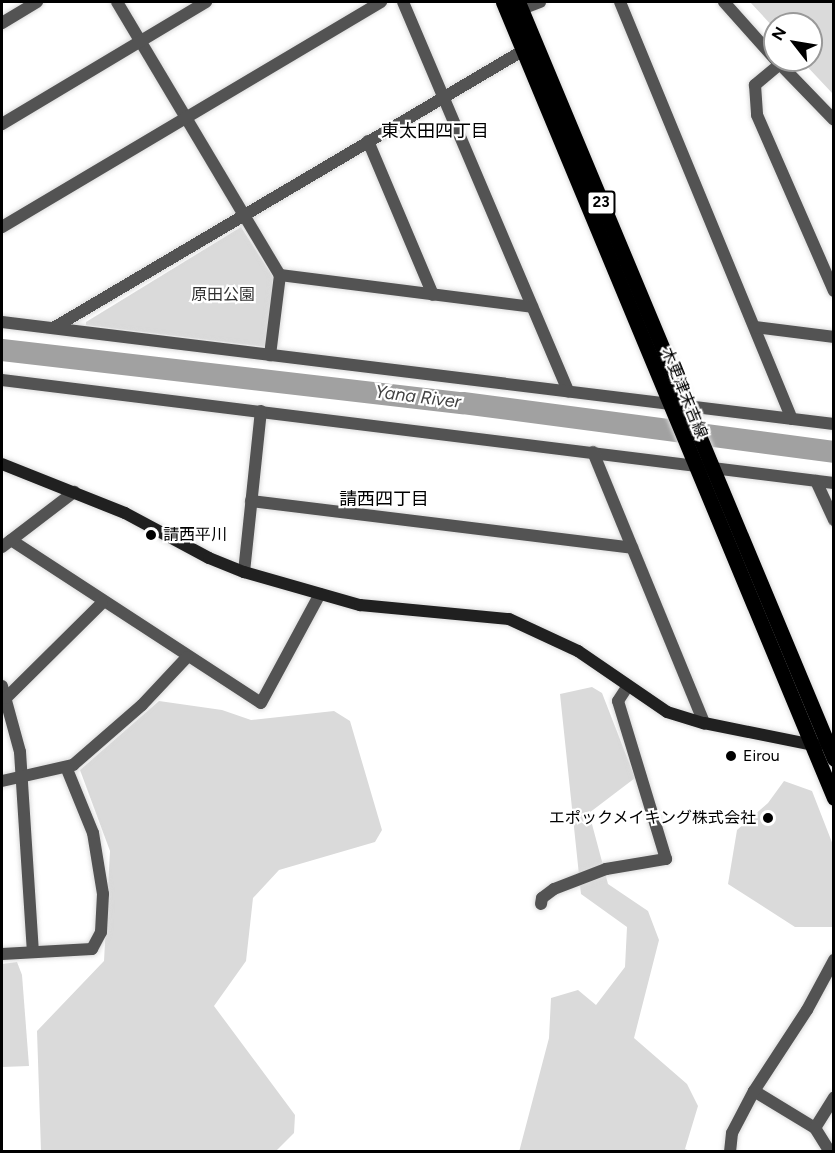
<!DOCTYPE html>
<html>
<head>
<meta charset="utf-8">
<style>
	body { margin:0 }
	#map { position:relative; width:835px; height:1153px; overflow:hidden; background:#fff; font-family:Figtree,"Noto Sans JP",sans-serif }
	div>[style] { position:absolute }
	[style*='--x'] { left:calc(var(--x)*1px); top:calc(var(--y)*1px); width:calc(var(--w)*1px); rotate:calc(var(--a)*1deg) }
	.green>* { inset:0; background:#dadada }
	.river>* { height:22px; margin:-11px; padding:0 11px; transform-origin:11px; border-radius:11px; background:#a1a1a1 }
	.roads { filter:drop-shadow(0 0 2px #dbdbdb) drop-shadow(0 0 2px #dbdbdb) }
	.street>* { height:12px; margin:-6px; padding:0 6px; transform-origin:6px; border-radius:6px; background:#535353 }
	.secondary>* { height:12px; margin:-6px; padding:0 6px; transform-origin:6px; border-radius:6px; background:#202020 }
	.primary>* { height:15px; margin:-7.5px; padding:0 7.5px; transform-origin:7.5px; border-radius:7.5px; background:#000 }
	.dots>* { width:16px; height:16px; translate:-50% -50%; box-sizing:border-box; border:3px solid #fff; border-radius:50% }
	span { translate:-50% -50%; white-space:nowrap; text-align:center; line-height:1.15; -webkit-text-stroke:4.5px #fff; paint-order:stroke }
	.shield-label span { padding:2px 4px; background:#fff; border:2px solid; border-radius:4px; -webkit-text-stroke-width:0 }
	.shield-label { font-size:15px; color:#000; font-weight:700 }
	.park-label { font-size:16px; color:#313131 }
	.street-label { font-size:16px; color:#000 }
	.poi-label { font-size:16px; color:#000 }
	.left { translate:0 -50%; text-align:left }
	.right { translate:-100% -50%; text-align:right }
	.neighbourhood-label { font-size:18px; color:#000 }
	.water-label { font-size:18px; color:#424242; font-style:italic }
	.frame { position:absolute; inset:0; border:3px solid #000; pointer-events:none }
	.north { position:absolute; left:763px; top:12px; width:60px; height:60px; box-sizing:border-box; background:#fff; border:2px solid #999; border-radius:50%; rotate:301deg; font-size:16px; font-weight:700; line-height:24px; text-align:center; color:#000 }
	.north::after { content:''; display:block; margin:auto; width:21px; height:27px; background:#000; clip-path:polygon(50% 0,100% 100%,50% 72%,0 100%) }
</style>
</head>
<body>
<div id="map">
	<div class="green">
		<div style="clip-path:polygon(750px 2px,833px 2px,833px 94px,801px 60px,811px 60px,811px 24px,775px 24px,775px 29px)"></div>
		<div style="clip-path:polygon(241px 227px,273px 277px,267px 347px,86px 325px,86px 322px)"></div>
		<div style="clip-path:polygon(592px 687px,602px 693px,635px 778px,589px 813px,608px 884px,648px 911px,659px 940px,634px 1038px,687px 1084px,698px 1106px,685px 1149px,690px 1151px,519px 1152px,549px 1038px,551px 998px,578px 990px,596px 1005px,625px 967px,627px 927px,581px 894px,560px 694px)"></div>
		<div style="clip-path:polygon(159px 701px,222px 710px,251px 720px,334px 711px,350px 721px,382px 830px,375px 842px,279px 870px,253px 898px,246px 961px,214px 1006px,295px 1115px,294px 1133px,276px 1151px,41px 1151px,37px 1031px,104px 961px,110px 851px,80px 770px)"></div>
		<div style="clip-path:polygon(784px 781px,812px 791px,833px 845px,833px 927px,795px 927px,728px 884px,737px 830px,768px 803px)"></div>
		<div style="clip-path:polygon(17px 962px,22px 975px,29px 1066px,2px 1067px,2px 964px)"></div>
	</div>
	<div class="river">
		<div style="--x:2;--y:350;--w:464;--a:6.6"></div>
		<div style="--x:463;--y:403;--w:374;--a:7.5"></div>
	</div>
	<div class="roads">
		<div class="street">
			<div style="--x:117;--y:2;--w:318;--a:59.2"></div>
			<div style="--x:280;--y:275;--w:81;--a:97.1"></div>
			<div style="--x:403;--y:2;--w:423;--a:67"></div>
			<div style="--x:620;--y:2;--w:451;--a:67.6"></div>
			<div style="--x:724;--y:2;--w:76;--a:48.2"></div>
			<div style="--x:514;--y:12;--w:28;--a:-21"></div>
			<div style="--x:2;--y:23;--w:41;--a:-31"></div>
			<div style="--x:776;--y:60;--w:83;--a:46"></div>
			<div style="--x:780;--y:64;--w:33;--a:140"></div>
			<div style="--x:755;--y:85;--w:30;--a:86"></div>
			<div style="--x:757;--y:115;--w:192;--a:66.4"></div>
			<div style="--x:2;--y:124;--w:238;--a:-30.9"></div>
			<div style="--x:368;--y:141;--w:167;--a:67.1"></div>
			<div style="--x:2;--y:227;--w:441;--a:-30.7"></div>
			<div style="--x:280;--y:275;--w:254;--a:7.2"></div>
			<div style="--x:2;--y:322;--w:838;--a:6.99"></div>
			<div style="--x:55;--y:327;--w:551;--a:-30.57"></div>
			<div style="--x:755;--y:327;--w:80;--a:7.2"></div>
			<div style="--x:2;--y:380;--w:838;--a:7.06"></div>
			<div style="--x:593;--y:452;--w:293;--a:67.7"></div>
			<div style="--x:816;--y:481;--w:43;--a:65.2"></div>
			<div style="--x:251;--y:501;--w:384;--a:7"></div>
			<div style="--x:11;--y:540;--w:298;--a:33.1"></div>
			<div style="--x:261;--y:703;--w:124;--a:-61.6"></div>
			<div style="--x:2;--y:547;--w:91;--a:-37.4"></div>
			<div style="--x:244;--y:572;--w:162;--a:-84"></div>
			<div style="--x:2;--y:686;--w:68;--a:74.7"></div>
			<div style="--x:20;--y:752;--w:200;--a:86.3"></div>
			<div style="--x:6;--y:698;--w:135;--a:-44.7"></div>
			<div style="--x:2;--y:781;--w:73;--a:-12.7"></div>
			<div style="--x:73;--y:765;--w:91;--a:-41"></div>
			<div style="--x:142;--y:705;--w:66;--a:-46.8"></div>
			<div style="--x:541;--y:904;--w:6;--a:-81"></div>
			<div style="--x:542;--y:898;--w:15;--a:-37"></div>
			<div style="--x:554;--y:889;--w:56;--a:-21"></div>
			<div style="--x:606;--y:869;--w:61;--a:-9.5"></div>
			<div style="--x:666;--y:859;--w:165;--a:-106.9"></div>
			<div style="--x:618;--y:701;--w:17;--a:-57"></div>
			<div style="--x:2;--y:954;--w:90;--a:-3.2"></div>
			<div style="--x:92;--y:949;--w:19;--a:-62"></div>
			<div style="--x:101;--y:932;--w:38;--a:-87"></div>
			<div style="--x:103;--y:894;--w:62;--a:-99.3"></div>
			<div style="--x:93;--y:833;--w:71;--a:-112.2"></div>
			<div style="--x:754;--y:1091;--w:71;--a:31.2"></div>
			<div style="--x:730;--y:1152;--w:19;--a:-84"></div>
			<div style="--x:732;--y:1133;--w:47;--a:-62.4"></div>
			<div style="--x:754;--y:1091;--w:97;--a:-56.8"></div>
			<div style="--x:807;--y:1010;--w:57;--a:-61.6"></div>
			<div style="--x:830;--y:1152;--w:28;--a:-122"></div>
			<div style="--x:815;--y:1128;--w:36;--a:-58"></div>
		</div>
		<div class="secondary">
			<div style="--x:2;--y:464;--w:132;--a:21.7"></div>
			<div style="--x:125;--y:513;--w:95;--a:28.2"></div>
			<div style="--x:209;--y:558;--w:38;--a:22"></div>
			<div style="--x:244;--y:572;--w:121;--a:15.9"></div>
			<div style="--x:360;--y:605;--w:150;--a:5.4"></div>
			<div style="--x:509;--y:619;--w:76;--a:24.9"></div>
			<div style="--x:578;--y:651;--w:108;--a:34.4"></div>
			<div style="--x:667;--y:712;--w:39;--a:17"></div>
			<div style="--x:704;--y:723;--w:116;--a:11.4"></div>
		</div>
		<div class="primary">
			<div style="--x:503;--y:2;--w:862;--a:67.42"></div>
			<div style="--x:518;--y:2;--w:820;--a:67.34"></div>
		</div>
	</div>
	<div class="dots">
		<div style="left:151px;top:535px;background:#000"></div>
		<div style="left:731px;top:756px;background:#000"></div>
		<div style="left:768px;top:818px;background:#000"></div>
	</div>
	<div class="shield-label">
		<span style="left:601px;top:203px">23</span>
	</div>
	<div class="park-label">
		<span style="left:223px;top:295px">原田公園</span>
	</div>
	<div class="street-label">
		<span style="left:684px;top:393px;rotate:68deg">木更津末吉線</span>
	</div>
	<div class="poi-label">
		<span class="left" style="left:163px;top:535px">請西平川</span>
		<span class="left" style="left:743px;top:756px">Eirou</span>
		<span class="right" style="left:756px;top:818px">エポックメイキング株式会社</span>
	</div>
	<div class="neighbourhood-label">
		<span style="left:435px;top:131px">東太田四丁目</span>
		<span style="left:384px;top:499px">請西四丁目</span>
	</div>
	<div class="water-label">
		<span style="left:418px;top:397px;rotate:7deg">Yana River</span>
	</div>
	<div class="frame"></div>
	<div class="north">N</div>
</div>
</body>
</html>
